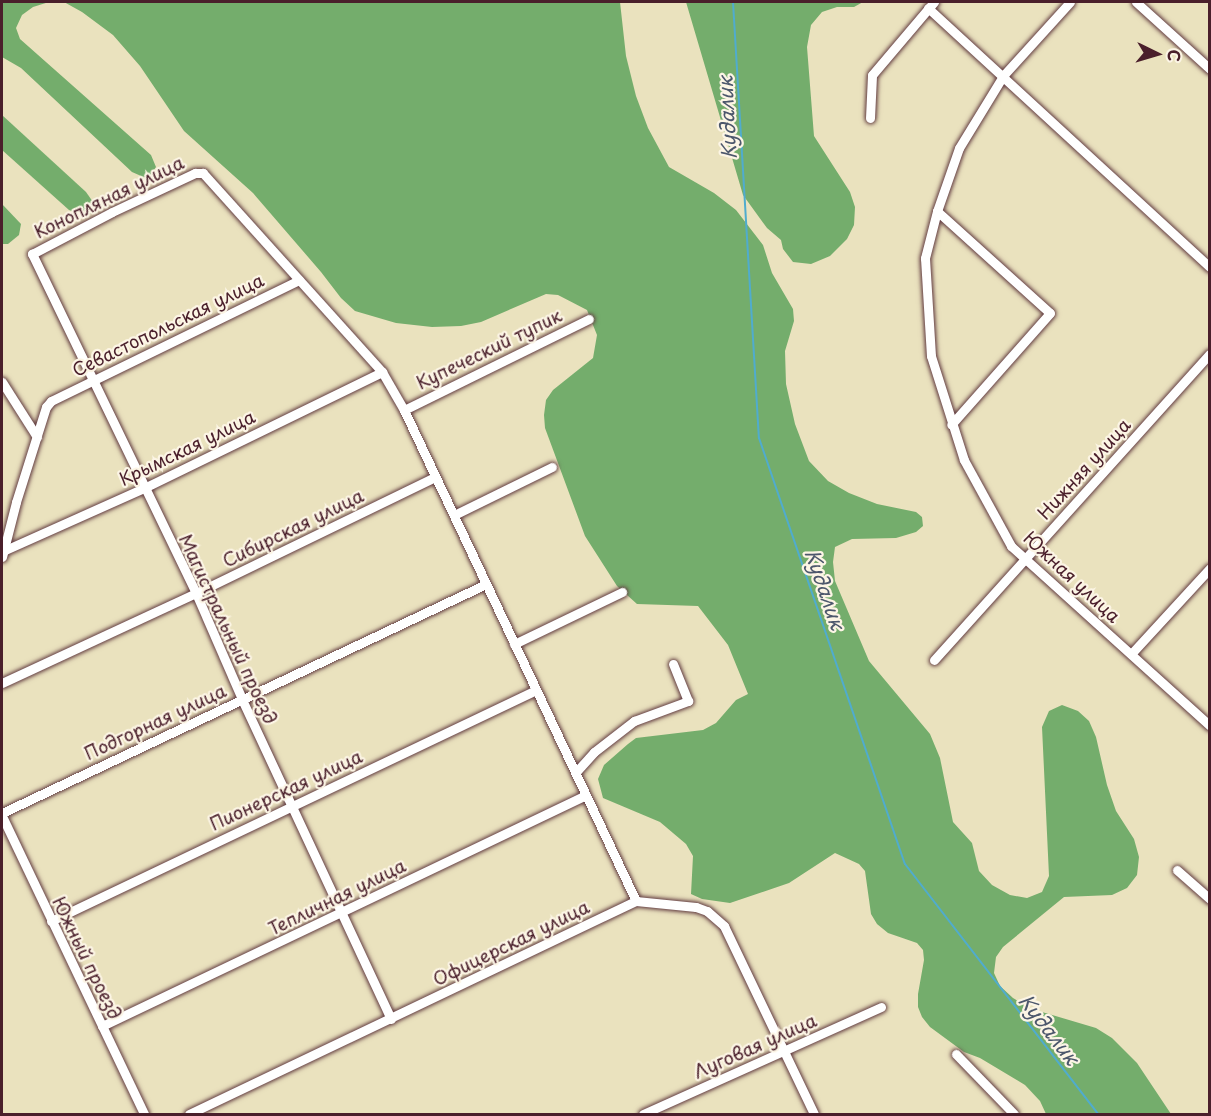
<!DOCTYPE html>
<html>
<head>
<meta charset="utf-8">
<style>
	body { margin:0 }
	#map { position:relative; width:1211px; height:1116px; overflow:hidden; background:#eae2be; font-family:"Playpen Sans",sans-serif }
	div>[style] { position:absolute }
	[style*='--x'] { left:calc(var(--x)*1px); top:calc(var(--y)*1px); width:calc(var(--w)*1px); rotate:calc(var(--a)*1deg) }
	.forest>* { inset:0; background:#74ad6c }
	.stream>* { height:2px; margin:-1px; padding:0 1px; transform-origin:1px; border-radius:1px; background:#50acce }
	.roads { filter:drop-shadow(0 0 2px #623c41) drop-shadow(0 0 2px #623c41) }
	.minor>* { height:9px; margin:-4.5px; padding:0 4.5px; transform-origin:4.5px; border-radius:4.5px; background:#fff }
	span { translate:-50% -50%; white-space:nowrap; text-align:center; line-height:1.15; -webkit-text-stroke:4.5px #fcf5e5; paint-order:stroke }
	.street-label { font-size:18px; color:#4a1f2b }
	.water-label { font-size:20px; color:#4c576c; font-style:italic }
	.frame { position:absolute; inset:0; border:3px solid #4a1f2b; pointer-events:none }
	.north { position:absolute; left:1127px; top:24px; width:60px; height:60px; -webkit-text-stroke:4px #fcf5e5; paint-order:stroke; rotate:95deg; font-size:16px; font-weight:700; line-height:24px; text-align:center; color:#4a1f2b }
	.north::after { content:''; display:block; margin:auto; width:21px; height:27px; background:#4a1f2b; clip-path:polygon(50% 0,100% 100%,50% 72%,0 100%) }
</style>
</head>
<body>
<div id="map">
	<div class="forest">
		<div style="clip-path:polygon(2px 2px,620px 2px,626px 56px,636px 96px,648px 128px,669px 167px,714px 193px,736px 210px,763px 245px,772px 273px,793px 309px,794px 321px,785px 351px,786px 384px,795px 424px,809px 461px,828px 481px,849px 493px,877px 504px,916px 512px,922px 517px,923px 526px,916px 532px,896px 538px,852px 539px,835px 547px,833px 562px,835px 581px,869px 661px,930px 734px,940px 758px,953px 822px,972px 843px,979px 871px,992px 885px,1010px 895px,1027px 898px,1042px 892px,1049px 876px,1042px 727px,1049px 711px,1062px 705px,1078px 711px,1089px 721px,1096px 737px,1107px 785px,1116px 811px,1134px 839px,1139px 857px,1137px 875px,1127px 888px,1112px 895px,1064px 897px,1003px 947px,996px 957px,994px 973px,1000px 986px,1013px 998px,1032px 1009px,1096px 1028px,1112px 1038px,1137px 1063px,1171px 1114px,1046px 1114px,1040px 1101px,1025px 1085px,980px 1058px,964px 1052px,930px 1027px,922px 1017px,918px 1007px,918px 994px,924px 960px,923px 950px,917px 943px,888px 933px,877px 924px,871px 914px,865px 871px,859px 864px,835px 853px,789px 883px,730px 903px,702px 899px,691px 894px,693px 856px,686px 844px,660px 822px,603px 798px,598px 779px,604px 765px,628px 744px,636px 738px,703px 730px,716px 723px,736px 700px,748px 694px,728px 645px,698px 606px,637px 604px,617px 586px,585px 536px,545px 428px,544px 415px,546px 400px,553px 390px,593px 358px,597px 335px,587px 310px,558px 295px,546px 294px,481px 322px,461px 326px,432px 327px,396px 323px,355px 311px,341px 298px,321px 272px,253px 193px,184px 131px,140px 66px,113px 35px,82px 12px,64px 2px,49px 2px,33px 7px,22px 15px,16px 28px,20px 39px,151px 155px,156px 167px,148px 179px,132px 172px,21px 68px,2px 57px)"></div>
		<div style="clip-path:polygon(686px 2px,863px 2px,854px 7px,837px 7px,822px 12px,811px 25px,807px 47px,814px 136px,850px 192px,855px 207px,854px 225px,847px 239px,830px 256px,811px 264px,793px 262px,783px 249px,781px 240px,767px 228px,743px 195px)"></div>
		<div style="clip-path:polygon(2px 115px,86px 192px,93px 202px,92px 213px,87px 216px,69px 210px,2px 150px)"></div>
		<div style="clip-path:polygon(2px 204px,21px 224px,19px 235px,8px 244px,2px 244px)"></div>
	</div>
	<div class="stream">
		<div style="--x:733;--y:2;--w:437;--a:86.6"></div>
		<div style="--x:759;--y:438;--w:450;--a:71.1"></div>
		<div style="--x:905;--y:864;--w:316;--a:52.3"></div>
	</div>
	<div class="roads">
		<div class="minor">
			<div style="--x:1070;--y:2;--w:100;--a:132.2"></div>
			<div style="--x:1003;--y:76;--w:84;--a:121.4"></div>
			<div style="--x:959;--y:148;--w:67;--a:109.2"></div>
			<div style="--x:937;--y:211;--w:49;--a:104.3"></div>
			<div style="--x:925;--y:258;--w:98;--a:86.5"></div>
			<div style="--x:931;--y:356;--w:109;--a:72.4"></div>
			<div style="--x:964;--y:460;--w:98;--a:61.3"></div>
			<div style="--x:1011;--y:546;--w:268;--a:42.1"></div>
			<div style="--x:1136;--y:2;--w:100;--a:42.2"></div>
			<div style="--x:928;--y:8;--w:383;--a:42.6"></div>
			<div style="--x:870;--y:118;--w:43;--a:-87.3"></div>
			<div style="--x:872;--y:75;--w:96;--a:-49.7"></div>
			<div style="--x:937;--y:211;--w:152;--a:42.1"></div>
			<div style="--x:1050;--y:313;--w:149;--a:131.5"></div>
			<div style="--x:2;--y:382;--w:65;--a:57.5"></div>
			<div style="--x:404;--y:410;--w:206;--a:-26.2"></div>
			<div style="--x:454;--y:515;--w:109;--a:-26.1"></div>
			<div style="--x:3;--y:551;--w:154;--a:-24.1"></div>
			<div style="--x:144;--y:488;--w:265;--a:-26"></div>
			<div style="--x:2;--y:557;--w:57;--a:-75.7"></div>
			<div style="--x:16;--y:502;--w:100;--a:-72.5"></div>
			<div style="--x:46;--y:407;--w:8;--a:-50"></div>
			<div style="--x:51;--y:401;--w:276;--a:-26"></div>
			<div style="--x:514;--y:644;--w:120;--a:-25.7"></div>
			<div style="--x:1131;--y:654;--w:117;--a:-47.4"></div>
			<div style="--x:934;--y:660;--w:412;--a:-48"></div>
			<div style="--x:2;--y:683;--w:214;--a:-24.9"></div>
			<div style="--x:196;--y:593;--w:266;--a:-25.9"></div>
			<div style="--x:576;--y:772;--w:27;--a:-48"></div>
			<div style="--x:594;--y:752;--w:51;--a:-37.8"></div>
			<div style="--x:634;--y:721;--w:58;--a:-20.3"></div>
			<div style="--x:688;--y:701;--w:40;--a:-112"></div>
			<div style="--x:2;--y:813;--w:535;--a:-25.32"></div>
			<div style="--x:2;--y:816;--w:330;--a:64.5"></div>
			<div style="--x:1177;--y:870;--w:44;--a:41.3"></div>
			<div style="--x:51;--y:921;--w:537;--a:-25.47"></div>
			<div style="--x:391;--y:1019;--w:353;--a:-115"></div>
			<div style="--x:242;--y:699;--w:116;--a:-113.5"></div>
			<div style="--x:196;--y:593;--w:377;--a:-115.8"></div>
			<div style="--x:32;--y:254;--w:90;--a:-27.7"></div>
			<div style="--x:112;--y:212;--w:92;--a:-25.2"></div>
			<div style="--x:195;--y:173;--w:8;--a:0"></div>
			<div style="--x:203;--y:173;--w:268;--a:48"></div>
			<div style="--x:382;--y:372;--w:44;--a:59.9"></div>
			<div style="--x:404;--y:410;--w:543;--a:64.71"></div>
			<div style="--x:102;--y:1026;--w:536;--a:-25.51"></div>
			<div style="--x:956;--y:1054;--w:83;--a:46"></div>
			<div style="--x:189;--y:1114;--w:495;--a:-25.5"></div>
			<div style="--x:636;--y:901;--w:60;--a:5.7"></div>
			<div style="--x:696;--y:907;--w:12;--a:20"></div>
			<div style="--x:707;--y:911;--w:23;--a:41"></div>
			<div style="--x:724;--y:926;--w:208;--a:64.4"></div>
			<div style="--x:643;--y:1114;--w:261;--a:-24.2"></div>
		</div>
	</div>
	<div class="street-label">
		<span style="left:109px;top:197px;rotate:-26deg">Конопляная улица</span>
		<span style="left:168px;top:325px;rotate:-26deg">Севастопольская улица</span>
		<span style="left:489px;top:349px;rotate:-26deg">Купеческий тупик</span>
		<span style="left:187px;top:448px;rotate:-26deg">Крымская улица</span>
		<span style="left:1084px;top:469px;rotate:-48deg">Нижняя улица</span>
		<span style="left:293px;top:528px;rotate:-26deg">Сибирская улица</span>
		<span style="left:1072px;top:577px;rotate:43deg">Южная улица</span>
		<span style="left:228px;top:629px;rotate:65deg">Магистральный проезд</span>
		<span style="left:155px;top:722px;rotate:-25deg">Подгорная улица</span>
		<span style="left:286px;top:790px;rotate:-25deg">Пионерская улица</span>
		<span style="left:337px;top:897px;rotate:-26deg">Тепличная улица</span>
		<span style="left:511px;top:943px;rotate:-26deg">Офицерская улица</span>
		<span style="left:87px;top:958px;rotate:64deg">Южный проезд</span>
		<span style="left:755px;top:1046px;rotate:-24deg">Луговая улица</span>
	</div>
	<div class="water-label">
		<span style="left:727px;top:118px;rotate:-93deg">Кудалик</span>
		<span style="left:825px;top:589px;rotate:71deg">Кудалик</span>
		<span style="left:1049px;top:1029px;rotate:52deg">Кудалик</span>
	</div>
	<div class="frame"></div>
	<div class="north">С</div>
</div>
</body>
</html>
